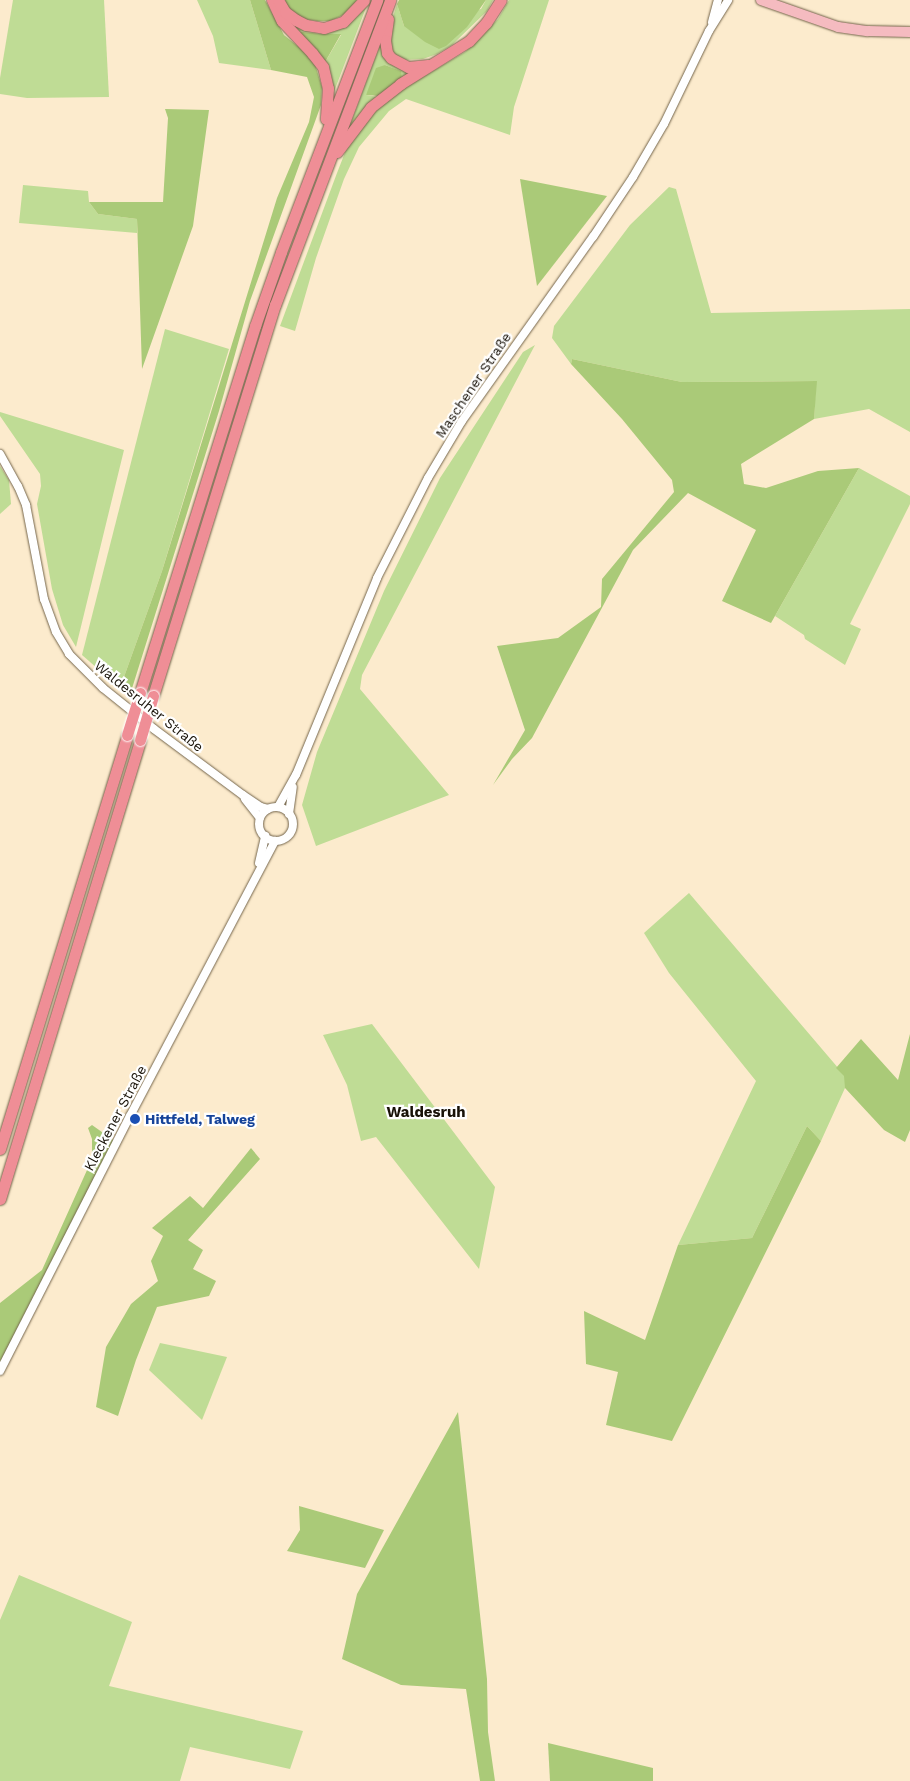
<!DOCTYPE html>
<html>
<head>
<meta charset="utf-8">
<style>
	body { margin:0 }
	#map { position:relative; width:910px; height:1781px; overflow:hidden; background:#fcebcd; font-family:"Work Sans",sans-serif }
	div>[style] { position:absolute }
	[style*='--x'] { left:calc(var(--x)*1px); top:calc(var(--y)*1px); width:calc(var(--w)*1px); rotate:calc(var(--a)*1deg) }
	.green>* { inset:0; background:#bfdc95 }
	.forest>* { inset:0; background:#aaca78 }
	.roads { filter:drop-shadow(0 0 1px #74654b) drop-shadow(0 0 1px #74654b) }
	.minor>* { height:8px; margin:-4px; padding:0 4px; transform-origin:4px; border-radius:4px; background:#fff }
	.minor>.ring { margin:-4px; padding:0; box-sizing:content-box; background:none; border:8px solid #fff; border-radius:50% }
	.major>* { height:10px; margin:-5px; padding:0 5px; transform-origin:5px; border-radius:5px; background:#f5bbc0 }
	.highway>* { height:11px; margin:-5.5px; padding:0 5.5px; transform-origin:5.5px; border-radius:5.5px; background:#ef8e96 }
	.bridges { filter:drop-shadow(0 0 1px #fff) drop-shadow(0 0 1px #fff) }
	.highway-bridge>* { height:11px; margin:-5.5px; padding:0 5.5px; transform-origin:5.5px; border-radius:5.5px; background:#ef8e96 }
	.dots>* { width:14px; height:14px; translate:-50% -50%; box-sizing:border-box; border:2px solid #fff; border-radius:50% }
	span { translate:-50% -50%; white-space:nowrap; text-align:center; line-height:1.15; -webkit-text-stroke:4.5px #fff; paint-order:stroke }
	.street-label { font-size:14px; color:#181208 }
	.transit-label { font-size:14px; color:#164399; font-weight:700 }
	.left { translate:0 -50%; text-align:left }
	.neighbourhood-label { font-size:15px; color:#181208; font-weight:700 }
</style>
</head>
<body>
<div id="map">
	<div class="green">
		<div style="clip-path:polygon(13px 0,104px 0,109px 97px,27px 98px,0 94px,0 78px)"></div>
		<div style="clip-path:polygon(197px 0,250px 0,271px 70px,219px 63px,213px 36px)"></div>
		<div style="clip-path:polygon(369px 0,332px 97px,324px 64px,341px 35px,294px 31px,277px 2px,323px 30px)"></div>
		<div style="clip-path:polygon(486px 0,493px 0,487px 11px,452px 45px,437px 54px,423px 59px,403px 60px,396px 56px,391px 47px,388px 33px,397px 4px,404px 26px,481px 9px)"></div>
		<div style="clip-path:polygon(509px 0,549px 0,514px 107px,510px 135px,406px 99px,389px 111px,359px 147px,344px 179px,316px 258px,295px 331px,280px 326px,337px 173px,346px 150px,358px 131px,376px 109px,391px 96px,465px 52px,498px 19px)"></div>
		<div style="clip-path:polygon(380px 45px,410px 70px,402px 79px,400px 71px,385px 65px,366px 95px,379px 97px,349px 128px)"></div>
		<div style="clip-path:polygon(23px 185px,88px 191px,89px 202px,98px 214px,137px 219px,137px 233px,19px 223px)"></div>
		<div style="clip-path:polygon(669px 187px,676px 189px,711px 313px,910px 309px,910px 432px,869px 409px,814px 419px,816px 381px,682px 382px,572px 359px,571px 364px,552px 338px,554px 326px,630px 225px)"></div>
		<div style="clip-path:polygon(165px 329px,229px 349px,162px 571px,120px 688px,82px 655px)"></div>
		<div style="clip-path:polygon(535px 345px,362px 675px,360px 689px,449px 795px,316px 846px,302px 805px,317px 752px,384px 591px,440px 478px,523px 352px)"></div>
		<div style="clip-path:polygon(0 412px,124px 450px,76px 647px,63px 625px,52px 589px,37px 504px,41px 486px,40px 474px,0 416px)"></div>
		<div style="clip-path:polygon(0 466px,9px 480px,11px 504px,0 514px)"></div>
		<div style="clip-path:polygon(859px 468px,910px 496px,910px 504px,850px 624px,861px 629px,845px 665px,805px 639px,804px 635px,775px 616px)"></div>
		<div style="clip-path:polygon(689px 893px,845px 1076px,845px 1088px,821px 1141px,807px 1126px,752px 1238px,678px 1245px,756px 1081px,669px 973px,644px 933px)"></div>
		<div style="clip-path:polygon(372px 1024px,495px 1187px,479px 1269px,376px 1137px,361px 1141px,347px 1085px,323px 1035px)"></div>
		<div style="clip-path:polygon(160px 1343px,227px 1357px,202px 1420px,149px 1370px)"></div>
		<div style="clip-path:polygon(19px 1575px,132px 1622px,109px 1686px,303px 1731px,290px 1769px,190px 1747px,180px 1781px,0 1781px,0 1620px)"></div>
	</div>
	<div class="forest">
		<div style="clip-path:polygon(250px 0,265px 0,284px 35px,300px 48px,315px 64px,322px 87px,321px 105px,250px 301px,219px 411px,129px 698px,120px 688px,162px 571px,277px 198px,309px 122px,314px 97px,307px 77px,271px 70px)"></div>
		<div style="clip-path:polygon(282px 0,357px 0,347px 13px,339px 17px,330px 21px,317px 21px,303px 19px,285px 6px)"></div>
		<div style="clip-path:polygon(399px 0,486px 0,467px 27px,446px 46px,439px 49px,425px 42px,404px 26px,397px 4px)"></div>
		<div style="clip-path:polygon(294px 31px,322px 34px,341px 34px,324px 64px)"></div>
		<div style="clip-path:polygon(385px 65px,401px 71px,402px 79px,379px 96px,366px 95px,376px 68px)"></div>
		<div style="clip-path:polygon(165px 109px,209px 110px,193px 226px,142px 369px,137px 219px,98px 214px,89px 202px,163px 202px,168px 118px)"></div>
		<div style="clip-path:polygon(520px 179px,607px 196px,537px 286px)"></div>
		<div style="clip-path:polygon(572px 359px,682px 382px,817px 381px,814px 419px,741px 464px,744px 484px,766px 488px,818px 471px,859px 468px,771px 623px,722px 601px,756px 530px,688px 493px,633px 550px,532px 738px,512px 759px,493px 785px,525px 730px,497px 646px,558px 638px,601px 607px,602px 579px,674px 492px,672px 480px,622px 419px,571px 364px)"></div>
		<div style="clip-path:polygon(910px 1034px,910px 1130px,905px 1142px,884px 1130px,845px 1088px,844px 1076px,836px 1068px,861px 1039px,898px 1080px)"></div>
		<div style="clip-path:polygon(92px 1125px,116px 1142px,0 1370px,0 1303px,42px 1270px,92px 1159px,92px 1139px,88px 1128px)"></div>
		<div style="clip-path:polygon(807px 1126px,821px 1141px,672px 1441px,606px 1425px,618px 1372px,586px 1364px,584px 1311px,645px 1340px,678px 1245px,752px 1238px)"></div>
		<div style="clip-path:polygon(251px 1148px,260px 1159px,188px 1240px,203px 1250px,193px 1269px,216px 1281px,209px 1296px,157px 1307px,136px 1360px,118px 1416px,96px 1407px,106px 1347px,131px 1304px,158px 1281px,151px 1261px,163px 1236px,152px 1228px,190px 1196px,203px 1208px)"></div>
		<div style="clip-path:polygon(458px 1412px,487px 1679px,488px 1732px,495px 1781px,480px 1781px,466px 1689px,401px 1685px,342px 1659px,357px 1594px)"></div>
		<div style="clip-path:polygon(299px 1506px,384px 1530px,365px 1568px,287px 1551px,300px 1530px)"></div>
		<div style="clip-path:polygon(548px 1743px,653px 1768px,653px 1781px,550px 1781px)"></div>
	</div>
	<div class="roads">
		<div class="minor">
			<div style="--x:712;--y:22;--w:23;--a:-75"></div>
			<div style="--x:0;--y:454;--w:37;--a:61"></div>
			<div style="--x:18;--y:486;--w:21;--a:67"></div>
			<div style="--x:26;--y:505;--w:96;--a:79.2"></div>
			<div style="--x:44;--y:599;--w:35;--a:70"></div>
			<div style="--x:56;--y:632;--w:26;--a:59"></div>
			<div style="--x:69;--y:654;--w:48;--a:45"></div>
			<div style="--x:103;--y:688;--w:65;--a:38.8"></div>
			<div style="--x:154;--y:729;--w:111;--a:36.6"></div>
			<div style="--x:243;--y:795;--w:22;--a:34"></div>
			<div style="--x:261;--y:807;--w:7;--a:16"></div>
			<div style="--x:245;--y:799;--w:24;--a:52"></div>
			<div style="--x:278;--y:807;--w:37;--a:-61"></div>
			<div style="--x:296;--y:775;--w:213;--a:-67.6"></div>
			<div style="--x:377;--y:578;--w:112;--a:-63"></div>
			<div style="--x:428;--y:478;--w:66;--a:-59.2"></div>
			<div style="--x:462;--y:421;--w:226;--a:-54.6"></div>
			<div style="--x:593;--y:237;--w:72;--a:-56.3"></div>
			<div style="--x:633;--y:177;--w:61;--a:-59.7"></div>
			<div style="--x:664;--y:124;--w:103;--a:-64.2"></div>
			<div style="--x:709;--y:31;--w:36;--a:-58"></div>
			<div class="ring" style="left:259px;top:807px;width:26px;height:26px"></div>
			<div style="--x:289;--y:814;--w:27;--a:-82"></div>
			<div style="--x:259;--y:863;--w:28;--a:-77"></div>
			<div style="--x:0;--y:1371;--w:286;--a:-63"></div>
			<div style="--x:130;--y:1116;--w:311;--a:-62.2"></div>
		</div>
		<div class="major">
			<div style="--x:761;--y:0;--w:82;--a:19.3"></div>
			<div style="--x:838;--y:27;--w:30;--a:8"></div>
			<div style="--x:868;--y:31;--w:42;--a:1.4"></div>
		</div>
		<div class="highway">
			<div style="--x:272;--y:0;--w:23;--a:65"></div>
			<div style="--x:282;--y:21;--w:44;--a:46.8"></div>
			<div style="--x:312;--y:53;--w:18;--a:52"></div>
			<div style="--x:323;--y:67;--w:22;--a:77"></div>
			<div style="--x:328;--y:88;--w:31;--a:94"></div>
			<div style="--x:278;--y:0;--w:14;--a:60"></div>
			<div style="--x:285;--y:12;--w:14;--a:36"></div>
			<div style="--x:296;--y:20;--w:11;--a:27"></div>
			<div style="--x:306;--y:25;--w:18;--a:9"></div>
			<div style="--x:324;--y:28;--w:20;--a:-18"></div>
			<div style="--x:343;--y:22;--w:30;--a:-46"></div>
			<div style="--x:388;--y:19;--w:21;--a:98"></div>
			<div style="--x:385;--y:40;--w:13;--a:81"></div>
			<div style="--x:387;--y:53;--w:6;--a:51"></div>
			<div style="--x:391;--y:58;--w:19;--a:28"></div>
			<div style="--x:408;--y:67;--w:20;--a:-6"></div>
			<div style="--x:337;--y:152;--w:56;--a:-52.9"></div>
			<div style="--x:371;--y:107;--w:37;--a:-38"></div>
			<div style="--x:400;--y:84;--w:81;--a:-31.9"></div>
			<div style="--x:469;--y:41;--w:25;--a:-47"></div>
			<div style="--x:486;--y:23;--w:27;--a:-57"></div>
			<div style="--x:140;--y:693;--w:385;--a:-72.6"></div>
			<div style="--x:255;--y:326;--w:78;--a:-70.6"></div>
			<div style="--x:281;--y:252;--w:270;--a:-69.1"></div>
			<div style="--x:153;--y:696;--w:410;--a:-72.7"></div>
			<div style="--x:275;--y:305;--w:326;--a:-69.3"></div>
			<div style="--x:0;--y:1149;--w:433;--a:-72.9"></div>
			<div style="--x:0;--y:1199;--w:480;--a:-73"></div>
		</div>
	</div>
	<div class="bridges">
		<div class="highway-bridge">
			<div style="--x:127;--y:735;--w:44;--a:-72.8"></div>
			<div style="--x:140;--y:740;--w:46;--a:-73.5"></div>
		</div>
	</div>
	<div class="dots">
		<div style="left:135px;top:1119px;background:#1a4fb4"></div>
	</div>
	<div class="street-label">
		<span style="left:473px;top:385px;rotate:-56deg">Maschener Straße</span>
		<span style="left:149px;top:706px;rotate:39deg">Waldesruher Straße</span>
		<span style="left:115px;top:1118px;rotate:-62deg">Kleckener Straße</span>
	</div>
	<div class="transit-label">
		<span class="left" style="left:145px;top:1119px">Hittfeld, Talweg</span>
	</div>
	<div class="neighbourhood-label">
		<span style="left:426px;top:1113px">Waldesruh</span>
	</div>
</div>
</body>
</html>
